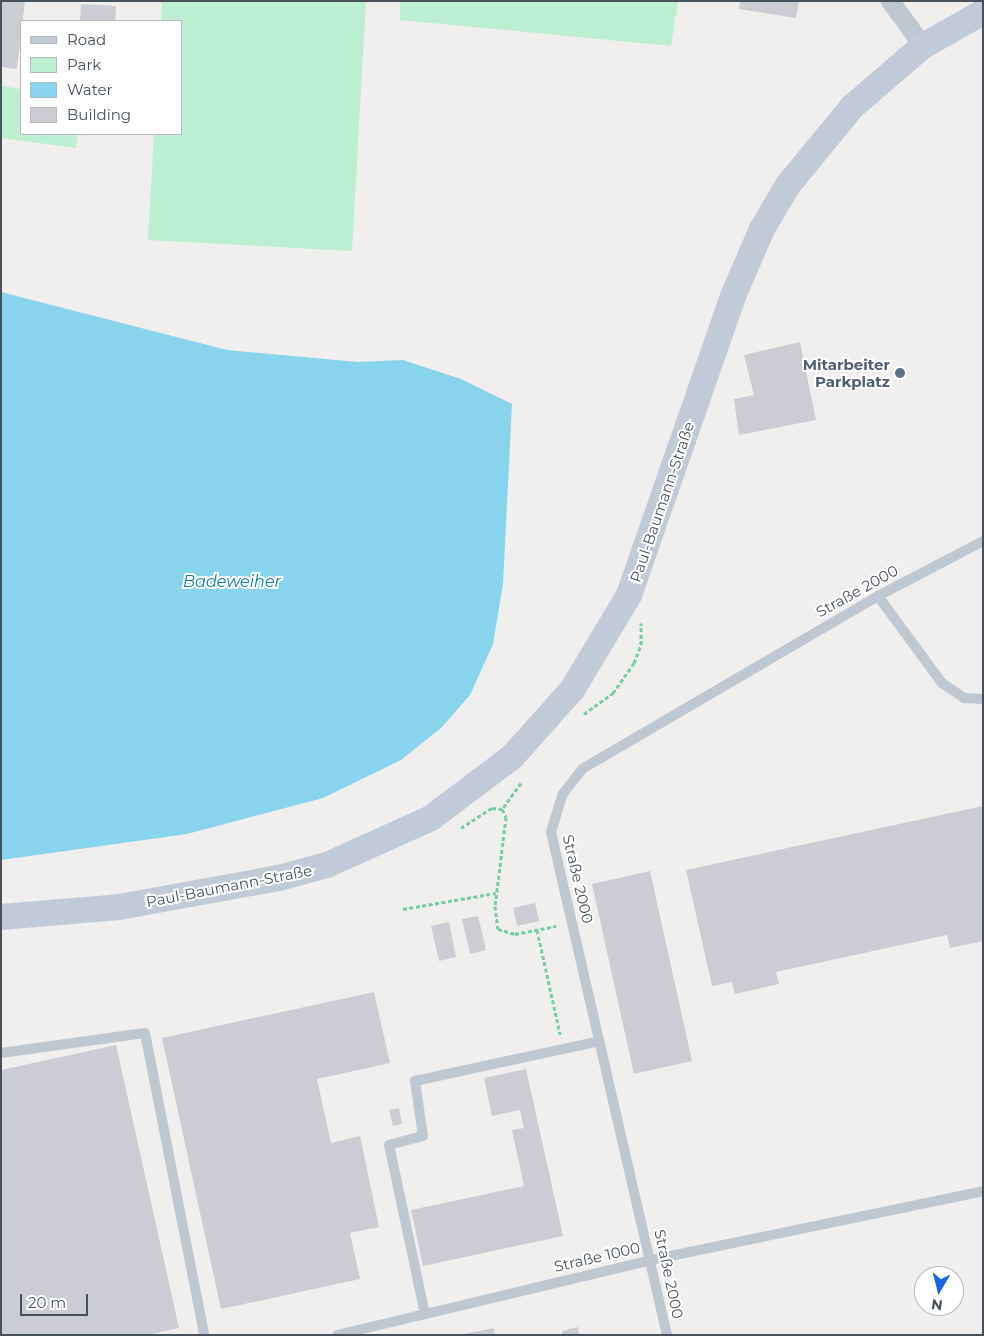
<!DOCTYPE html>
<html>
<head>
<meta charset="utf-8">
<style>
	body { margin:0 }
	#map { position:relative; width:984px; height:1336px; overflow:hidden; background:#f1eeee; font-family:Montserrat,sans-serif }
	div>[style] { position:absolute }
	[style*='--x'] { left:calc(var(--x)*1px); top:calc(var(--y)*1px); width:calc(var(--w)*1px); rotate:calc(var(--a)*1deg) }
	.green>* { inset:0; background:#bcefd2 }
	.water>* { inset:0; background:#88d4ed }
	.building>* { inset:0; background:#cbcdd3 }
	.path>* { height:3px; margin-top:-1.5px; transform-origin:0; background:repeating-linear-gradient(90deg,#73cea5 0 4px,transparent 0 6.5px) }
	.service>* { height:10px; margin:-5px; padding:0 5px; transform-origin:5px; border-radius:5px; background:#bfc8d1 }
	.minor>* { height:19px; margin:-9.5px; padding:0 9.5px; transform-origin:9.5px; border-radius:9.5px; background:#bfc8d1 }
	.secondary>* { height:26px; margin:-13px; padding:0 13px; transform-origin:13px; border-radius:13px; background:#c1cbd8 }
	.dots>* { width:14px; height:14px; translate:-50% -50%; box-sizing:border-box; border:2px solid #fff; border-radius:50% }
	span { translate:-50% -50%; white-space:nowrap; text-align:center; line-height:1.15; -webkit-text-stroke:4px #fff; paint-order:stroke }
	.service-label { font-size:15px; color:#4e5e75; font-weight:700 }
	.right { translate:-100% -50%; text-align:right }
	.street-label { font-size:15px; color:#46515c }
	.water-label { font-size:16px; color:#0a7ca3; font-style:italic }
	.frame { position:absolute; inset:0; border:2px solid #46515c; pointer-events:none }
	.legend { position:absolute; left:20px; top:20px; width:162px; height:115px; box-sizing:border-box; background:#fff; border:1px solid #b5b9be; margin:0; padding:6px 9px; list-style:none; font-size:15px; color:#46515c }
	.legend li { display:flex; align-items:center; gap:10px; height:25px }
	.legend b { width:25px; border:1px solid #b5b9be }
	.north { position:absolute; left:914px; top:1266px; width:50px; height:50px; box-sizing:border-box; background:#fff; border:1px solid #b5b9be; border-radius:50%; rotate:188deg; font-size:14px; font-weight:700; line-height:20px; text-align:center; color:#46515c }
	.north::after { content:''; display:block; margin:auto; width:18px; height:22px; background:#1666e3; clip-path:polygon(50% 0,100% 100%,50% 72%,0 100%) }
	.scale { position:absolute; left:20px; top:1294px; width:68px; height:22px; box-sizing:border-box; border:2px solid #46515c; border-top:0; padding-left:6px; font-size:15px; line-height:18px; white-space:nowrap; color:#46515c; -webkit-text-stroke:4px #fff; paint-order:stroke }
</style>
</head>
<body>
<div id="map">
	<div class="green">
		<div style="clip-path:polygon(162px 1px,366px 1px,352px 251px,148px 240px,154px 134px,181px 134px,181px 21px,161px 21px)"></div>
		<div style="clip-path:polygon(400px 1px,678px 1px,671px 46px,400px 20px)"></div>
		<div style="clip-path:polygon(1px 86px,21px 89px,21px 134px,78px 134px,76px 148px,1px 138px)"></div>
	</div>
	<div class="water">
		<div style="clip-path:polygon(1px 292px,227px 350px,358px 362px,403px 360px,461px 379px,512px 404px,503px 584px,493px 644px,470px 695px,441px 728px,401px 760px,323px 798px,187px 834px,1px 860px)"></div>
	</div>
	<div class="building">
		<div style="clip-path:polygon(1px 1px,25px 1px,17px 69px,1px 67px)"></div>
		<div style="clip-path:polygon(740px 1px,799px 1px,796px 18px,739px 9px)"></div>
		<div style="clip-path:polygon(81px 4px,116px 6px,115px 21px,80px 21px)"></div>
		<div style="clip-path:polygon(800px 342px,816px 420px,739px 435px,734px 399px,754px 395px,744px 355px)"></div>
		<div style="clip-path:polygon(983px 806px,983px 941px,950px 948px,947px 935px,776px 972px,779px 984px,735px 994px,732px 982px,712px 986px,686px 870px)"></div>
		<div style="clip-path:polygon(650px 871px,692px 1061px,634px 1074px,592px 884px)"></div>
		<div style="clip-path:polygon(535px 903px,539px 921px,517px 926px,513px 908px)"></div>
		<div style="clip-path:polygon(478px 916px,486px 950px,470px 954px,462px 919px)"></div>
		<div style="clip-path:polygon(449px 922px,456px 957px,439px 961px,431px 926px)"></div>
		<div style="clip-path:polygon(374px 992px,390px 1063px,317px 1079px,331px 1143px,360px 1136px,379px 1227px,350px 1233px,360px 1279px,221px 1309px,162px 1038px)"></div>
		<div style="clip-path:polygon(116px 1045px,179px 1328px,148px 1335px,1px 1335px,1px 1070px)"></div>
		<div style="clip-path:polygon(526px 1069px,563px 1236px,423px 1266px,411px 1210px,524px 1186px,512px 1130px,524px 1128px,520px 1110px,492px 1116px,484px 1078px)"></div>
		<div style="clip-path:polygon(399px 1108px,402px 1124px,393px 1126px,389px 1110px)"></div>
		<div style="clip-path:polygon(578px 1327px,579px 1335px,562px 1335px,562px 1331px)"></div>
		<div style="clip-path:polygon(494px 1328px,495px 1335px,464px 1335px,464px 1334px)"></div>
	</div>
	<div class="path">
		<div style="--x:584;--y:714;--w:36;--a:-36"></div>
		<div style="--x:613;--y:693;--w:37;--a:-55"></div>
		<div style="--x:634;--y:663;--w:19;--a:-69"></div>
		<div style="--x:641;--y:645;--w:22;--a:-90"></div>
		<div style="--x:521;--y:783;--w:32;--a:126"></div>
		<div style="--x:502;--y:809;--w:9;--a:63"></div>
		<div style="--x:506;--y:817;--w:90;--a:97"></div>
		<div style="--x:495;--y:906;--w:23;--a:83"></div>
		<div style="--x:498;--y:929;--w:18;--a:16"></div>
		<div style="--x:515;--y:934;--w:42;--a:-11"></div>
		<div style="--x:461;--y:828;--w:37;--a:-33"></div>
		<div style="--x:492;--y:808;--w:10;--a:6"></div>
		<div style="--x:403;--y:909;--w:94;--a:-9.8"></div>
		<div style="--x:586;--y:919;--w:7;--a:-8"></div>
		<div style="--x:537;--y:930;--w:107;--a:77.5"></div>
	</div>
	<div class="service">
		<div style="--x:878;--y:596;--w:108;--a:53.7"></div>
		<div style="--x:942;--y:683;--w:27;--a:34"></div>
		<div style="--x:964;--y:698;--w:19;--a:3"></div>
		<div style="--x:1;--y:1053;--w:145;--a:-7.9"></div>
		<div style="--x:145;--y:1033;--w:308;--a:78.9"></div>
		<div style="--x:425;--y:1314;--w:173;--a:-102"></div>
		<div style="--x:389;--y:1145;--w:35;--a:-15"></div>
		<div style="--x:423;--y:1136;--w:56;--a:-98.3"></div>
		<div style="--x:415;--y:1081;--w:189;--a:-12.2"></div>
		<div style="--x:337;--y:1335;--w:323;--a:-13.4"></div>
		<div style="--x:651;--y:1260;--w:339;--a:-11.7"></div>
		<div style="--x:667;--y:1335;--w:516;--a:-102.99"></div>
		<div style="--x:551;--y:832;--w:39;--a:-73"></div>
		<div style="--x:562;--y:795;--w:33;--a:-52"></div>
		<div style="--x:582;--y:769;--w:343;--a:-30.3"></div>
		<div style="--x:878;--y:596;--w:119;--a:-27.6"></div>
	</div>
	<div class="minor">
		<div style="--x:890;--y:1;--w:56;--a:53.7"></div>
	</div>
	<div class="secondary">
		<div style="--x:1;--y:917;--w:118;--a:-4.8"></div>
		<div style="--x:119;--y:907;--w:163;--a:-10.3"></div>
		<div style="--x:279;--y:878;--w:50;--a:-15.2"></div>
		<div style="--x:327;--y:865;--w:114;--a:-24.3"></div>
		<div style="--x:431;--y:818;--w:101;--a:-37"></div>
		<div style="--x:512;--y:757;--w:90;--a:-48.2"></div>
		<div style="--x:572;--y:690;--w:111;--a:-59"></div>
		<div style="--x:629;--y:595;--w:317;--a:-70.8"></div>
		<div style="--x:733;--y:296;--w:73;--a:-66.6"></div>
		<div style="--x:762;--y:229;--w:51;--a:-59.4"></div>
		<div style="--x:788;--y:185;--w:101;--a:-50.6"></div>
		<div style="--x:852;--y:107;--w:94;--a:-40.7"></div>
		<div style="--x:923;--y:46;--w:69;--a:-29.5"></div>
	</div>
	<div class="dots">
		<div style="left:900px;top:373px;background:#5c6f8a"></div>
	</div>
	<div class="service-label">
		<span class="right" style="left:890px;top:373px">Mitarbeiter<br>Parkplatz</span>
	</div>
	<div class="street-label">
		<span style="left:662px;top:502px;rotate:-71deg">Paul-Baumann-Straße</span>
		<span style="left:857px;top:591px;rotate:-29deg">Straße 2000</span>
		<span style="left:578px;top:879px;rotate:77deg">Straße 2000</span>
		<span style="left:229px;top:886px;rotate:-11deg">Paul-Baumann-Straße</span>
		<span style="left:597px;top:1257px;rotate:-13deg">Straße 1000</span>
		<span style="left:669px;top:1274px;rotate:78deg">Straße 2000</span>
	</div>
	<div class="water-label">
		<span style="left:232px;top:582px">Badeweiher</span>
	</div>
	<div class="frame"></div>
	<ul class="legend">
	<li><b style="height:6px;background:#c1cbd8"></b>Road</li>
	<li><b style="height:14px;background:#bcefd2"></b>Park</li>
	<li><b style="height:14px;background:#88d4ed"></b>Water</li>
	<li><b style="height:14px;background:#cbcdd3"></b>Building</li>
	</ul>
	<div class="north">N</div>
	<div class="scale">20 m</div>
</div>
</body>
</html>
